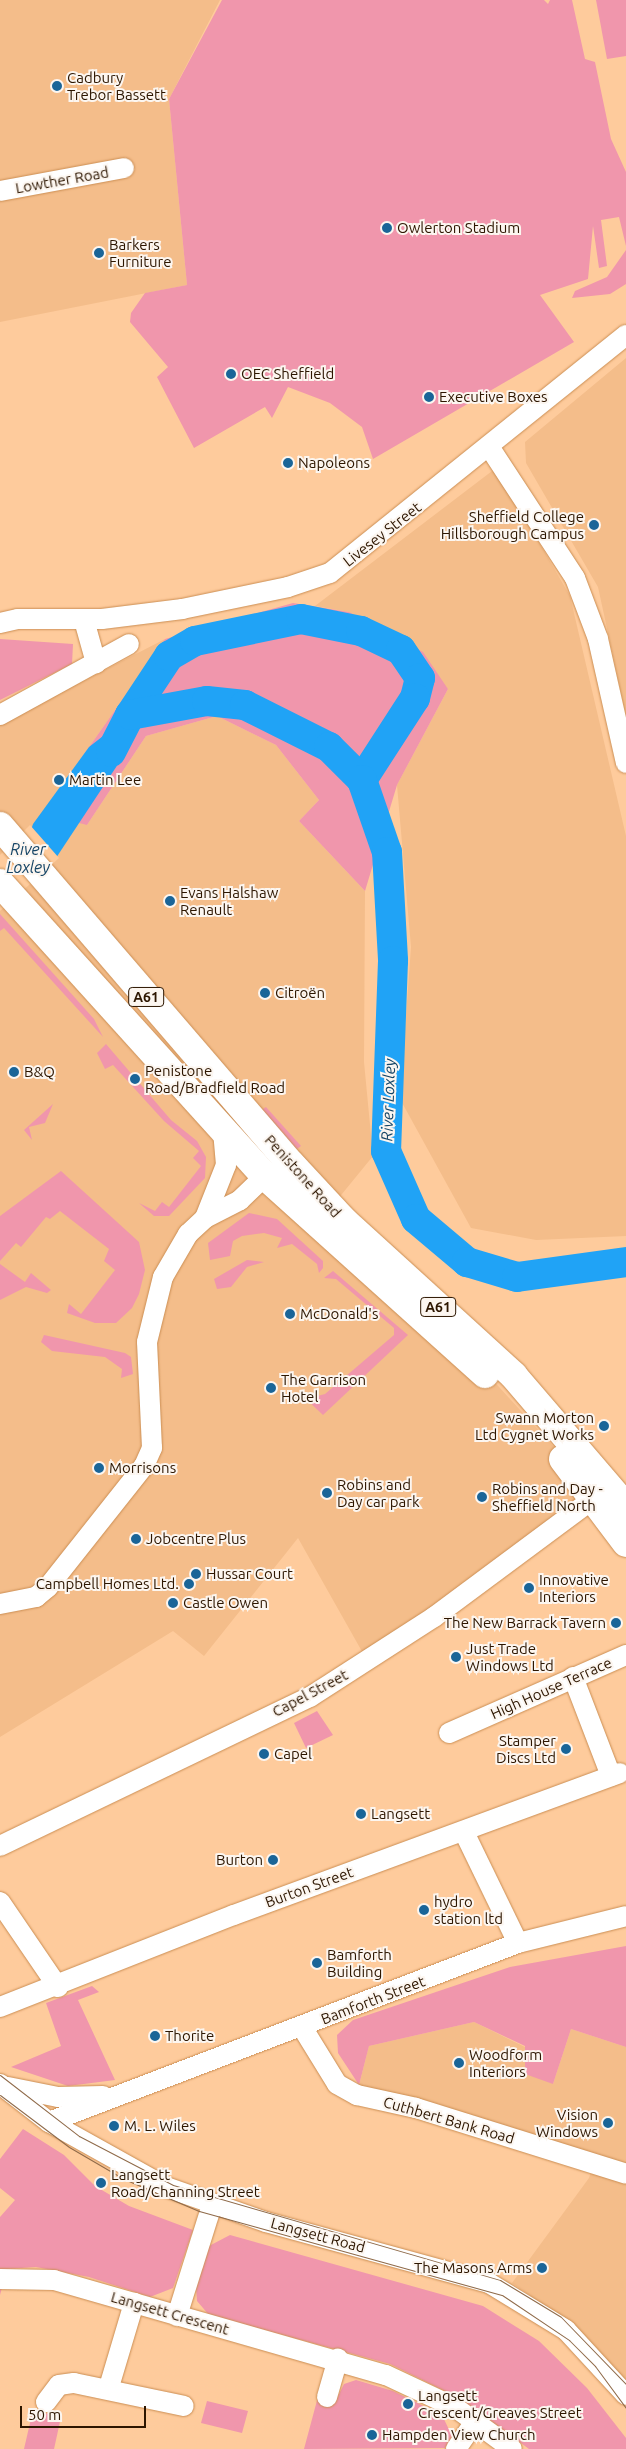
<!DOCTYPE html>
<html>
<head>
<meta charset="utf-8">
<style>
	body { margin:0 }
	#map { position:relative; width:626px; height:2449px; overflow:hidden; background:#fecb9c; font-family:Ubuntu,sans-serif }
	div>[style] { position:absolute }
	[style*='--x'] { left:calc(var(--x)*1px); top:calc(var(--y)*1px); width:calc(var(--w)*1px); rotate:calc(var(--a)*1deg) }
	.built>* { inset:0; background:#f4bd8a }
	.green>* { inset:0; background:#f096ac }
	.water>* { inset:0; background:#20a3f6 }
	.pier>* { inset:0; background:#fecb9c }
	.river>* { height:30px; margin:-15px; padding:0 15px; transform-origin:15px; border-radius:15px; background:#20a3f6 }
	.roads { filter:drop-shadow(0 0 1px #cb8e53) drop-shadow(0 0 1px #cb8e53) }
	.minor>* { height:20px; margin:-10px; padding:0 10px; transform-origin:10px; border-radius:10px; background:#fff }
	.highway>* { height:28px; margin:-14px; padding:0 14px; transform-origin:14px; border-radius:14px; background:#fff }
	.tram>* { height:1px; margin:-0.5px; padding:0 0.5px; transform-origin:0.5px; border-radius:0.5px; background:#8f6a49 }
	.dots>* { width:14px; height:14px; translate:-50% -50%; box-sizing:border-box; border:2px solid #fcf6f0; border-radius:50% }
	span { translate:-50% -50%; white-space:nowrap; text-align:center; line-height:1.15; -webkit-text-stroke:4px #fcf6f0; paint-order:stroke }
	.shield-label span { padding:1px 4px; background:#fcf6f0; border:1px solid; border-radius:4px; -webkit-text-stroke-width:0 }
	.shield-label { font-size:14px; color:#2d1600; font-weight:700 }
	.poi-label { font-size:15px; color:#2d1600 }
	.left { translate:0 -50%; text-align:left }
	.right { translate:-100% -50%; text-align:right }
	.street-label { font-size:15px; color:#2d1600 }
	.water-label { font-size:16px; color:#164566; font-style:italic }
	.scale { position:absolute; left:20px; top:2406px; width:126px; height:22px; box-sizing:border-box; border:2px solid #2d1600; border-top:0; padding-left:6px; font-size:15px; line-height:18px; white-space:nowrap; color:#2d1600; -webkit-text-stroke:4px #fcf6f0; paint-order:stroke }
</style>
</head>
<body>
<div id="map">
	<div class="built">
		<div style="clip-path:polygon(0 0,220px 0,169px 99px,187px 285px,0 322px)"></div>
		<div style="clip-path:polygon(626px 358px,626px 716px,598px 587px,526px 463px,525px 442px)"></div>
		<div style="clip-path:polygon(496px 468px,570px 596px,626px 836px,626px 1236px,536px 1240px,471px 1228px,400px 1099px,411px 947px,397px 785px,448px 689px,349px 612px,315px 606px)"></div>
		<div style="clip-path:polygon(165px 639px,56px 794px,87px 825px,146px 736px,217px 716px,276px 745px,319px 800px,299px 821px,365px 891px,364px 1062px,373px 1156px,324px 1216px,479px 1365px,603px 1501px,364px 1655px,298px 1538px,204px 1656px,173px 1631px,0 1737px,0 724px)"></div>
		<div style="clip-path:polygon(474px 2022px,525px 2047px,553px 2084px,571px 2029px,626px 2047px,626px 2383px,580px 2330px,512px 2283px,589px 2178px,596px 2158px,359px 2085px,369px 2046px)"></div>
	</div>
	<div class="green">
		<div style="clip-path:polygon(222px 0,544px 0,548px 4px,550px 0,572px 0,585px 59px,595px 62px,611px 139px,626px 172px,626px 246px,619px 217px,601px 220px,607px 266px,599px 268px,593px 226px,588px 279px,540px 295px,574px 342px,373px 459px,362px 427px,330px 403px,288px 387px,272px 418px,265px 407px,194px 448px,157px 377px,168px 367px,130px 322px,131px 313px,145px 293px,187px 285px,169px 99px)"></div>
		<div style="clip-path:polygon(596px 0,626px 0,626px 56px,607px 59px)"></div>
		<div style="clip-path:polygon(626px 250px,626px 284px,610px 294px,572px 298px,575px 291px,607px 277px)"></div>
		<div style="clip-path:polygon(293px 603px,349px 612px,423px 652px,448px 689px,397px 785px,365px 891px,299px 821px,319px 800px,276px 745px,217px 716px,146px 736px,87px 825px,56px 817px,56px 794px,165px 639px)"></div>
		<div style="clip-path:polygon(0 639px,73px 644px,72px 664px,0 700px)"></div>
		<div style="clip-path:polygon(0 914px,94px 1019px,103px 1037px,4px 928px,0 931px)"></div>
		<div style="clip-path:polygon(106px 1044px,171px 1120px,197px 1141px,206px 1157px,205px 1178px,169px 1216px,154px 1216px,139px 1203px,155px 1211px,162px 1202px,169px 1207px,201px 1166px,193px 1158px,199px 1151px,164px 1121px,113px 1065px,105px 1069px,97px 1053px)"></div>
		<div style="clip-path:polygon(53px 1104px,45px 1123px,29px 1127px,32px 1140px,24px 1130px)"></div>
		<div style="clip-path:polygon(266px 1107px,301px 1146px,294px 1151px,260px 1111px)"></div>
		<div style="clip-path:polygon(61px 1171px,139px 1242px,145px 1270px,139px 1294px,132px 1308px,116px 1323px,95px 1323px,67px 1313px,69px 1304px,81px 1314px,115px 1270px,104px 1261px,109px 1249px,60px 1211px,50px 1219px,46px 1217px,21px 1247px,16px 1243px,0 1261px,0 1216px)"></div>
		<div style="clip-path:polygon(249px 1213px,277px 1219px,323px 1261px,323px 1268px,319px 1273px,317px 1264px,292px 1244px,277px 1248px,282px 1238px,264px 1233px,242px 1236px,233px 1241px,230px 1256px,210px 1260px,208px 1243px)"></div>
		<div style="clip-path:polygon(247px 1260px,264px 1262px,247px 1267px,231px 1287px,217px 1289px,214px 1279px)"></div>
		<div style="clip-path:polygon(0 1264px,25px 1282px,31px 1273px,51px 1290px,47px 1293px,26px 1287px,0 1300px)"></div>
		<div style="clip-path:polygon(333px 1271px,408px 1335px,323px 1415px,306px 1399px,325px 1394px,394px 1335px,394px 1328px,336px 1279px,324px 1278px)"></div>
		<div style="clip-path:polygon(44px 1335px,125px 1353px,131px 1357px,133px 1374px,121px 1378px,122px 1369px,105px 1357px,52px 1351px,41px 1342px)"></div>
		<div style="clip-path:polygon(317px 1711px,333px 1735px,306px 1748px,294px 1723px)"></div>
		<div style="clip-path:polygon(626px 1946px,626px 2047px,571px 2029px,553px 2084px,525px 2074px,525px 2046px,474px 2022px,369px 2046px,359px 2085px,338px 2053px,337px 2035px,353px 2020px,510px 1967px)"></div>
		<div style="clip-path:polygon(92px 1986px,99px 1992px,78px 2000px,115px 2080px,68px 2086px,11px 2067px,61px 2046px,46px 2003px)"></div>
		<div style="clip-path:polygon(23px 2129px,64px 2155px,95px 2186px,129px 2206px,193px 2230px,173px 2288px,150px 2297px,89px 2277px,36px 2267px,7px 2269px,0 2295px,0 2217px,15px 2200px,0 2188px,0 2159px)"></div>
		<div style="clip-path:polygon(230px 2235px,483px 2306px,539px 2341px,587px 2388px,626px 2438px,626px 2449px,529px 2449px,461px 2399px,390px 2364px,209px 2315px,197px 2301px,196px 2287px,209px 2246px)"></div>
		<div style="clip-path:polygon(356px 2380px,393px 2391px,442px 2415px,452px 2436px,445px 2448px,304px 2449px,319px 2393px,336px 2400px,344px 2384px)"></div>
		<div style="clip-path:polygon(207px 2401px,248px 2411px,242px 2433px,201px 2423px)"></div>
		<div style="clip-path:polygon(33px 2410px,61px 2417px,54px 2449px,24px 2449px)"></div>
	</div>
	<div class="water">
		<div style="clip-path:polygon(130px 715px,132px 743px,56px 858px,31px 830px,33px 824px,89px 747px)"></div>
	</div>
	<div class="pier">
		<div style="clip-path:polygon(30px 825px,59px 858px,0 911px,0 855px)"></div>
	</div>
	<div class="river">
		<div style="--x:130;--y:715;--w:71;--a:-56.5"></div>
		<div style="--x:169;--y:656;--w:30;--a:-30"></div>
		<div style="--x:195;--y:641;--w:108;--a:-11.7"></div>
		<div style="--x:301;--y:619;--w:61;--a:11.3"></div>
		<div style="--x:361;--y:631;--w:44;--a:25.4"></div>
		<div style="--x:401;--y:650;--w:34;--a:56"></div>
		<div style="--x:420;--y:678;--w:21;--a:104"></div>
		<div style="--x:415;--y:698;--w:98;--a:122.9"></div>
		<div style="--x:111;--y:752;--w:42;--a:-62.8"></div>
		<div style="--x:130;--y:715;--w:78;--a:-10.3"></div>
		<div style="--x:207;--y:701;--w:38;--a:6"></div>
		<div style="--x:245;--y:705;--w:94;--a:26.6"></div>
		<div style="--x:329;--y:747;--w:47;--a:45"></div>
		<div style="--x:362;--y:780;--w:76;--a:70.9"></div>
		<div style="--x:387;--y:852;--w:109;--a:86.8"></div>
		<div style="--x:393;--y:961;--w:190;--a:92.1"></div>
		<div style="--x:386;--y:1151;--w:74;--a:66.2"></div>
		<div style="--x:416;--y:1219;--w:67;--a:40.1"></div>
		<div style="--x:467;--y:1262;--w:52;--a:16.7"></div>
		<div style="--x:517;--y:1277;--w:110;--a:-7.8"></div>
	</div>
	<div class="roads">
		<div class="minor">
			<div style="--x:0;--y:191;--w:126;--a:-10.5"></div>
			<div style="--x:490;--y:448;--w:155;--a:56.8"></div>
			<div style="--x:575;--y:578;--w:65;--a:69.3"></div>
			<div style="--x:598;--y:639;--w:127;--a:77.3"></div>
			<div style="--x:84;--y:620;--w:45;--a:74.4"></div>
			<div style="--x:0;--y:623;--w:18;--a:-13"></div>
			<div style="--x:18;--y:619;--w:84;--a:0"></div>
			<div style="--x:102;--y:619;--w:81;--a:-7.1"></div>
			<div style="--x:182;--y:609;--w:108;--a:-11.7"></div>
			<div style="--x:288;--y:587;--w:44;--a:-18.4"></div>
			<div style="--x:330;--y:573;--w:380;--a:-38.8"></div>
			<div style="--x:0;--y:715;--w:147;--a:-28.8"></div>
			<div style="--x:205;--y:1218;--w:57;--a:-68.4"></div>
			<div style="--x:226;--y:1165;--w:36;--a:-95"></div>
			<div style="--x:0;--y:1604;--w:37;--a:-11"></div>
			<div style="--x:36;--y:1597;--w:16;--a:-40"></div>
			<div style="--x:48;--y:1587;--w:154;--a:-51.6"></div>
			<div style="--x:144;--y:1466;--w:20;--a:-66"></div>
			<div style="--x:152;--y:1448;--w:106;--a:-92.7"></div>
			<div style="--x:147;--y:1342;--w:67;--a:-76.2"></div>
			<div style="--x:163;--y:1277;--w:50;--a:-59.8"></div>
			<div style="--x:188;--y:1234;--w:23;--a:-43"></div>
			<div style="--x:205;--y:1218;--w:39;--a:-27"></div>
			<div style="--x:240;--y:1200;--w:35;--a:-44"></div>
			<div style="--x:573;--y:1677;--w:106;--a:69"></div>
			<div style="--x:449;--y:1733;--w:193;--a:-23.8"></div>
			<div style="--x:464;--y:1832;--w:123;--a:64.1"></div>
			<div style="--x:0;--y:1846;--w:344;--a:-25.7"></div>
			<div style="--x:310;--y:1697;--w:148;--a:-32.8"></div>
			<div style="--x:434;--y:1617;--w:199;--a:-36.6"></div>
			<div style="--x:0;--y:1902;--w:103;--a:55.7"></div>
			<div style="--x:0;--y:2007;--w:251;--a:-21.5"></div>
			<div style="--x:234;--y:1915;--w:411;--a:-20.2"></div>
			<div style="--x:302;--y:2027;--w:67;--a:58.4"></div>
			<div style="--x:337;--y:2084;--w:23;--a:29"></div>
			<div style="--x:357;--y:2095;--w:60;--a:12.4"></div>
			<div style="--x:416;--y:2108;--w:220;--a:17.4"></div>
			<div style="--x:0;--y:2084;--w:62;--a:37.8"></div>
			<div style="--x:49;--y:2122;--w:134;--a:29.1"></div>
			<div style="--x:166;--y:2187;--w:106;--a:19.3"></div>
			<div style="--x:266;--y:2222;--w:231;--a:15.3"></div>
			<div style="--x:489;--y:2283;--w:90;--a:31.4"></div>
			<div style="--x:566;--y:2330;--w:88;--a:47.3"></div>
			<div style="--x:8;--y:2087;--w:51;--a:11.3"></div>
			<div style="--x:58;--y:2097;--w:45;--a:-1.3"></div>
			<div style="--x:49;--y:2122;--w:502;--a:-20.89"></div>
			<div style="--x:518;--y:1943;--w:111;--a:-14"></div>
			<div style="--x:0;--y:2279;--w:54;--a:1.1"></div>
			<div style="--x:54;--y:2280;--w:345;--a:16"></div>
			<div style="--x:386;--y:2375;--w:77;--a:25.2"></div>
			<div style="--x:456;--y:2408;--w:69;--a:36.2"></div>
			<div style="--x:177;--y:2316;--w:116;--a:-72.5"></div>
			<div style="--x:109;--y:2387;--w:88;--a:-73.4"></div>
			<div style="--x:327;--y:2397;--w:40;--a:-74"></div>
			<div style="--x:46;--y:2402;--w:21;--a:-53"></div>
			<div style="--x:59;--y:2385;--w:15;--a:-8"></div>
			<div style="--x:74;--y:2383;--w:112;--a:11.8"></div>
			<div style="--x:456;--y:2449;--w:35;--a:-55"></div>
		</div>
		<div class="highway">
			<div style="--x:0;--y:826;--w:447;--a:49.3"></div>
			<div style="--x:292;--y:1165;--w:76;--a:47.1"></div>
			<div style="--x:344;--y:1221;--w:229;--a:42.3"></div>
			<div style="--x:513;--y:1375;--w:174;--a:49.4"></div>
			<div style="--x:0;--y:883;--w:395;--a:47.9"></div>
			<div style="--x:265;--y:1176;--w:296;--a:42"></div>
			<div style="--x:563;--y:1459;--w:105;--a:53.1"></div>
		</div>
	</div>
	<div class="tram">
		<div style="--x:0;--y:2075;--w:100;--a:37.7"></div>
		<div style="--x:79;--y:2136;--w:106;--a:27.5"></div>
		<div style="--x:173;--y:2185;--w:341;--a:16.2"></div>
		<div style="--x:500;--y:2280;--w:71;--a:31.2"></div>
		<div style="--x:561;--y:2317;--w:93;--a:45.9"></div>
		<div style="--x:0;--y:2095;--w:86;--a:37"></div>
		<div style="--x:69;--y:2147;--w:64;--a:30.2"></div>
		<div style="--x:124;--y:2179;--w:82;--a:23.1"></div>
		<div style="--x:199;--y:2211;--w:314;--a:15.5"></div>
		<div style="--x:502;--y:2295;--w:81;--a:33.9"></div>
		<div style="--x:569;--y:2340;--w:37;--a:45"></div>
		<div style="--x:595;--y:2366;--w:52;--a:53.6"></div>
	</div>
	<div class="dots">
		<div style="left:57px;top:86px;background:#1a6598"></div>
		<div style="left:387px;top:228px;background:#1a6598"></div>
		<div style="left:99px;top:253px;background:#1a6598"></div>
		<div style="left:231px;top:374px;background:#1a6598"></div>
		<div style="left:429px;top:397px;background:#1a6598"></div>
		<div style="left:288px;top:463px;background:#1a6598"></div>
		<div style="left:594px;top:525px;background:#1a6598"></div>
		<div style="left:59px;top:780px;background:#1a6598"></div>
		<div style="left:170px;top:901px;background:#1a6598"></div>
		<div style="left:265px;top:993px;background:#1a6598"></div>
		<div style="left:14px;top:1072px;background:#1a6598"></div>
		<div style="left:135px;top:1079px;background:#1a6598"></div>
		<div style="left:290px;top:1314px;background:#1a6598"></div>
		<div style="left:271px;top:1388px;background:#1a6598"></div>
		<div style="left:604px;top:1426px;background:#1a6598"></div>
		<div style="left:99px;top:1468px;background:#1a6598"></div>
		<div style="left:327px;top:1493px;background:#1a6598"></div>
		<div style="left:482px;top:1497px;background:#1a6598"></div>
		<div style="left:136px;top:1539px;background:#1a6598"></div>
		<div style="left:196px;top:1574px;background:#1a6598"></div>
		<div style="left:189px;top:1584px;background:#1a6598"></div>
		<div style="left:529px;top:1588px;background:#1a6598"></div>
		<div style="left:173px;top:1603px;background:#1a6598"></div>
		<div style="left:616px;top:1623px;background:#1a6598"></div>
		<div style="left:456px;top:1657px;background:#1a6598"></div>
		<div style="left:566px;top:1749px;background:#1a6598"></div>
		<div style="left:264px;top:1754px;background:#1a6598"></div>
		<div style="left:361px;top:1814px;background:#1a6598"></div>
		<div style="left:273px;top:1860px;background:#1a6598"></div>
		<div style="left:424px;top:1910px;background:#1a6598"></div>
		<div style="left:317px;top:1963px;background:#1a6598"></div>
		<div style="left:155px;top:2036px;background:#1a6598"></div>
		<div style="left:459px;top:2063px;background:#1a6598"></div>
		<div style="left:608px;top:2123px;background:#1a6598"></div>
		<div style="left:114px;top:2126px;background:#1a6598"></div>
		<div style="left:101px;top:2183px;background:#1a6598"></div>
		<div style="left:542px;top:2268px;background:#1a6598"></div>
		<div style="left:408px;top:2404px;background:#1a6598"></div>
		<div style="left:372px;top:2435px;background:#1a6598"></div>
	</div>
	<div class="shield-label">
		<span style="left:146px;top:997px">A61</span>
		<span style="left:438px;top:1307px">A61</span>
	</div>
	<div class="poi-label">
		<span class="left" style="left:67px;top:86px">Cadbury<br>Trebor Bassett</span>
		<span class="left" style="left:397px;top:228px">Owlerton Stadium</span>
		<span class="left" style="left:109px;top:253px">Barkers<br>Furniture</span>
		<span class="left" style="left:241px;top:374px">OEC Sheffield</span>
		<span class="left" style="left:439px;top:397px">Executive Boxes</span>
		<span class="left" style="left:298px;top:463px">Napoleons</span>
		<span class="right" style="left:584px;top:525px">Sheffield College<br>Hillsborough Campus</span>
		<span class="left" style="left:69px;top:780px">Martin Lee</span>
		<span class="left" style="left:180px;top:901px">Evans Halshaw<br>Renault</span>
		<span class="left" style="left:275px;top:993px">Citroën</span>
		<span class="left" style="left:145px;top:1079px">Penistone<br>Road/Bradfield Road</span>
		<span class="left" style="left:24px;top:1072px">B&amp;Q</span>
		<span class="left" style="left:300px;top:1314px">McDonald's</span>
		<span class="left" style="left:281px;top:1388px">The Garrison<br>Hotel</span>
		<span class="right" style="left:594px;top:1426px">Swann Morton<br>Ltd Cygnet Works</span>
		<span class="left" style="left:109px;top:1468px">Morrisons</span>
		<span class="left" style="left:337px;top:1493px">Robins and<br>Day car park</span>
		<span class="left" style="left:492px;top:1497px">Robins and Day -<br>Sheffield North</span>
		<span class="left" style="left:146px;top:1539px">Jobcentre Plus</span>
		<span class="left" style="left:206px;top:1574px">Hussar Court</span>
		<span class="left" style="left:539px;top:1588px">Innovative<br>Interiors</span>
		<span class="right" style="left:179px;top:1584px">Campbell Homes Ltd.</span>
		<span class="left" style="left:183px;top:1603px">Castle Owen</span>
		<span class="right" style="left:606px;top:1623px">The New Barrack Tavern</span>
		<span class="left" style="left:466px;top:1657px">Just Trade<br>Windows Ltd</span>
		<span class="right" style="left:556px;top:1749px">Stamper<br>Discs Ltd</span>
		<span class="left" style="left:274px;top:1754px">Capel</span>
		<span class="left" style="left:371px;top:1814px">Langsett</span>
		<span class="right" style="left:263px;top:1860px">Burton</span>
		<span class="left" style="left:434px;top:1910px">hydro<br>station ltd</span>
		<span class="left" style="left:327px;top:1963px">Bamforth<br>Building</span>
		<span class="left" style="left:165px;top:2036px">Thorite</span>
		<span class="left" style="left:469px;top:2063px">Woodform<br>Interiors</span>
		<span class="right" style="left:598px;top:2123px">Vision<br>Windows</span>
		<span class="left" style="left:124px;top:2126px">M. L. Wiles</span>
		<span class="left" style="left:111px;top:2183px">Langsett<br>Road/Channing Street</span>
		<span class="right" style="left:532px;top:2268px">The Masons Arms</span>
		<span class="left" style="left:418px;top:2404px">Langsett<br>Crescent/Greaves Street</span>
		<span class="left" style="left:382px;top:2435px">Hampden View Church</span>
	</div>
	<div class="street-label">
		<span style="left:62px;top:180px;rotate:-10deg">Lowther Road</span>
		<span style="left:382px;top:534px;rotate:-38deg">Livesey Street</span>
		<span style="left:303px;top:1176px;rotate:48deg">Penistone Road</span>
		<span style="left:551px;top:1688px;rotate:-24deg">High House Terrace</span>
		<span style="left:310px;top:1693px;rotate:-28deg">Capel Street</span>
		<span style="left:309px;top:1887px;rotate:-20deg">Burton Street</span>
		<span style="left:373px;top:2000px;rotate:-21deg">Bamforth Street</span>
		<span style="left:449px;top:2120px;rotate:16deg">Cuthbert Bank Road</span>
		<span style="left:318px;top:2235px;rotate:15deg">Langsett Road</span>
		<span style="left:170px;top:2313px;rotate:16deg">Langsett Crescent</span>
	</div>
	<div class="water-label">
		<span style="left:28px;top:858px">River<br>Loxley</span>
		<span style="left:388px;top:1100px;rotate:-88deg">River Loxley</span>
	</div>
	<div class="scale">50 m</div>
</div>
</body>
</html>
